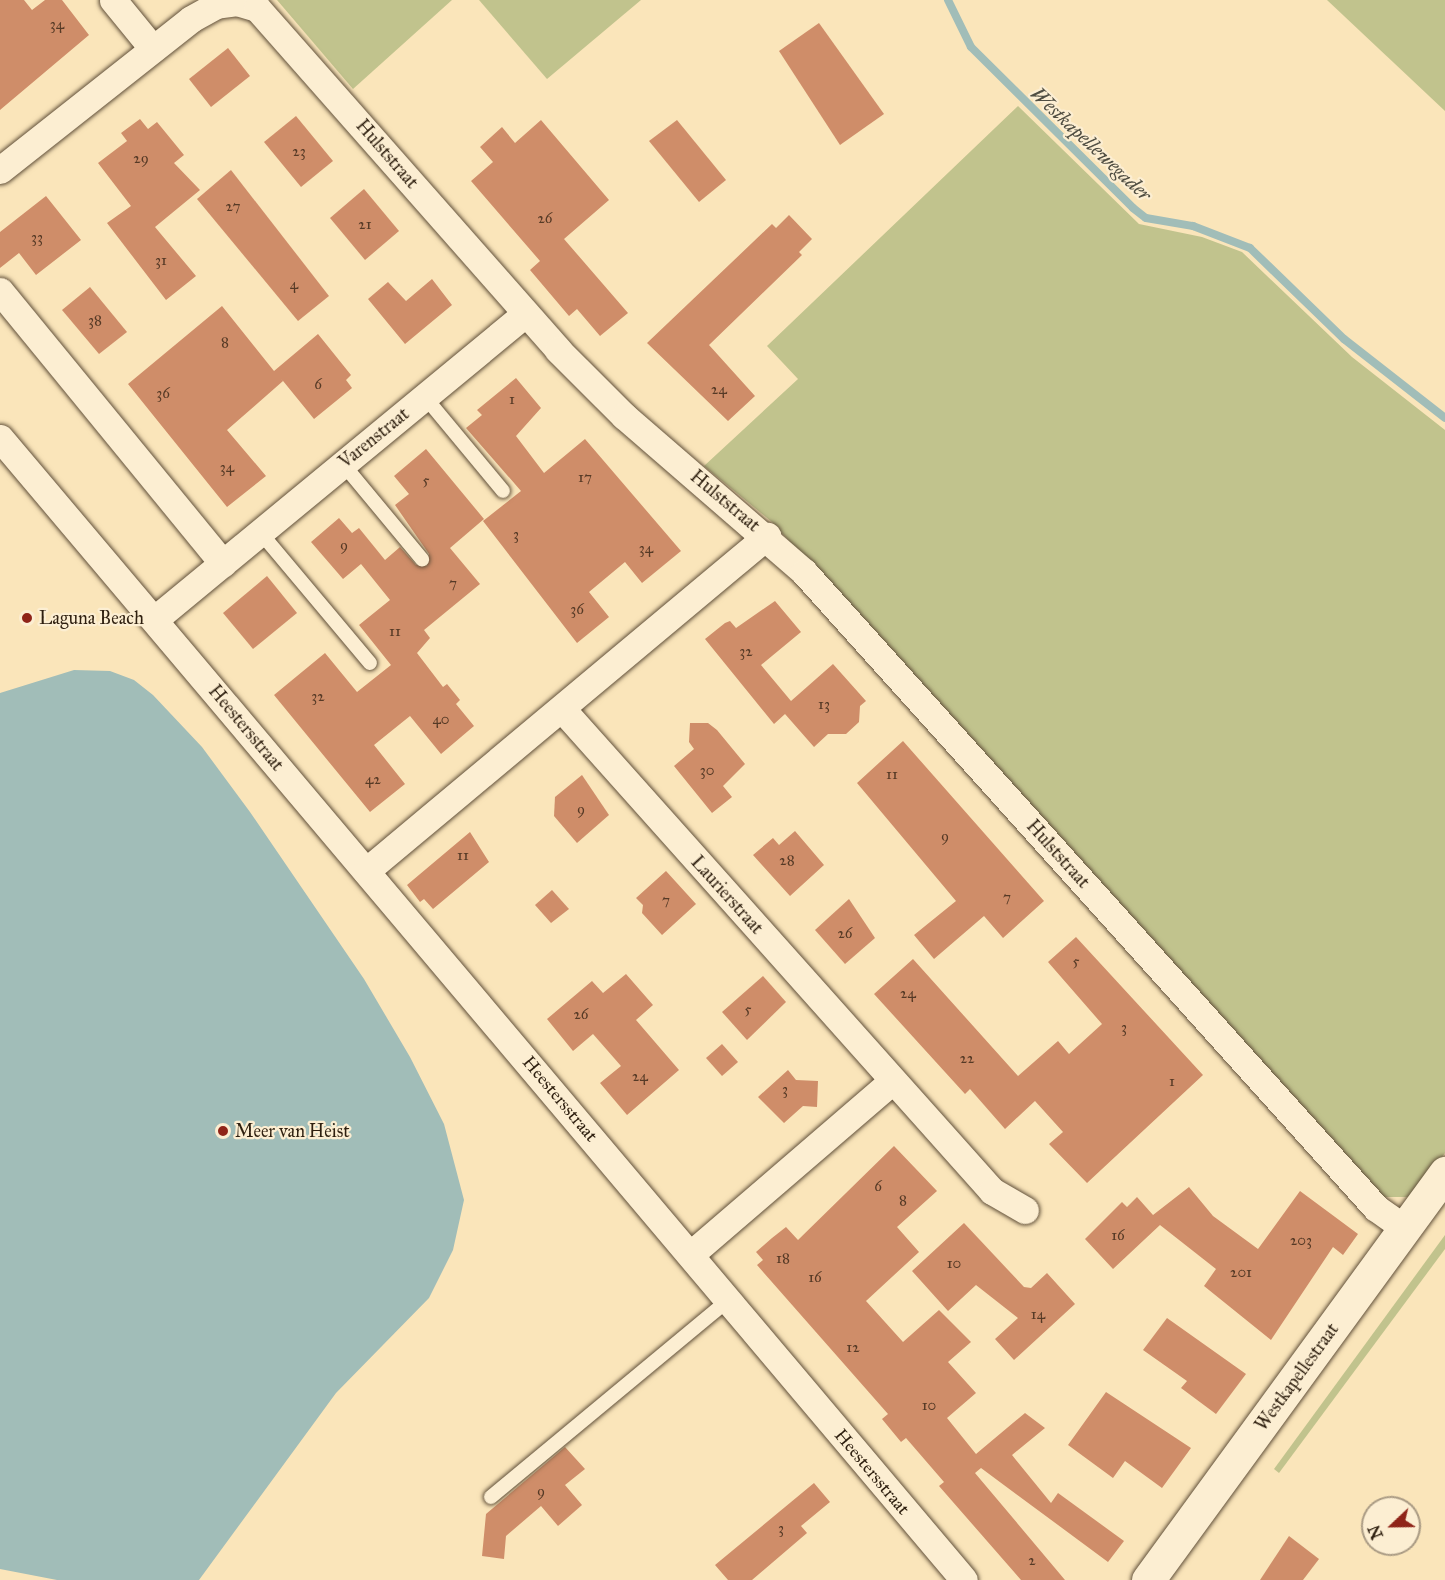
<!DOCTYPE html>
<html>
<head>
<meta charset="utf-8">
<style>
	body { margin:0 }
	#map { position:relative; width:1445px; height:1580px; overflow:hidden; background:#fae5ba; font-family:"IM FELL Great Primer",serif }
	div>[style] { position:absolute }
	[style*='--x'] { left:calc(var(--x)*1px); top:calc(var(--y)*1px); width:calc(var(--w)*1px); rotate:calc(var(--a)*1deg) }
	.green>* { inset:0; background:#c1c38d }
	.water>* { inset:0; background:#a1bdb8 }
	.stream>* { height:8px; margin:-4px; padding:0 4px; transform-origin:4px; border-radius:4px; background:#a1bdb8 }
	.building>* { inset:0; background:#cf8d69 }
	.roads { filter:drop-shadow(0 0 2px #61503a) drop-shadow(0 0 2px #61503a) }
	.service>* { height:14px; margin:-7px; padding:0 7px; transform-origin:7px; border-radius:7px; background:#fceed2 }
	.minor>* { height:27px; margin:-13.5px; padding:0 13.5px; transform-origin:13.5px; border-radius:13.5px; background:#fceed2 }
	.tertiary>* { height:33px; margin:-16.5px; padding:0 16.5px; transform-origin:16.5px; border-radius:16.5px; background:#fceed2 }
	.dots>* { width:16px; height:16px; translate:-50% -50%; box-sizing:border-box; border:3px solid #fceed2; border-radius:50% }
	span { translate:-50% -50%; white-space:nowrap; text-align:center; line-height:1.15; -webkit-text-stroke:4.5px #fceed2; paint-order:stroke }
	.number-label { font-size:15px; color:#563a26 }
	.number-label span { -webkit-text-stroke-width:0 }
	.street-label { font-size:18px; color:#2e1f0f }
	.poi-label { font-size:18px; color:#2e1f0f }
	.left { translate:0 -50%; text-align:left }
	.water-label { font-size:20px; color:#504e42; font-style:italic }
	.north { position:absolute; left:1361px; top:1496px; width:60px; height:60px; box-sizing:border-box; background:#fceed2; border:2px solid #aa9b84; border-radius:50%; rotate:248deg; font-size:16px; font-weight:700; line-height:24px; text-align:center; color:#2e1f0f }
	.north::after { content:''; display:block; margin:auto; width:21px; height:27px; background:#8f2418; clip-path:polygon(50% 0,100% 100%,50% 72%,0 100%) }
</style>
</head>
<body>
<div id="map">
	<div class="green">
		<div style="clip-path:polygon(277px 0,452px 0,353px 89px)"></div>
		<div style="clip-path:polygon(479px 0,641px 0,547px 79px)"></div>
		<div style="clip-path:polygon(1327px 0,1445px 0,1445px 111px)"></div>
		<div style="clip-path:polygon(1018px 106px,1139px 224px,1202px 237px,1242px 252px,1352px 357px,1445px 430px,1445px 1153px,1413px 1197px,1384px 1197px,772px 522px,704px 466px,798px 379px,767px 346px)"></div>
		<div style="clip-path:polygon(1445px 1235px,1445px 1249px,1279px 1473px,1274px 1469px)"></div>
	</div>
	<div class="water">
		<div style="clip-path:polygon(74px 670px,110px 671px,134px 680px,153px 695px,202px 747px,250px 812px,364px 979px,410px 1057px,444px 1124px,464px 1200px,453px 1250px,429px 1298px,336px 1393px,199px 1580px,57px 1580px,0 1569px,0 693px)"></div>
	</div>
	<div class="stream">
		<div style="--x:948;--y:0;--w:52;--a:63.9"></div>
		<div style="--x:971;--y:47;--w:228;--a:44.8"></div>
		<div style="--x:1133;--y:208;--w:16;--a:38"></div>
		<div style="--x:1146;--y:218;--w:48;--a:9.7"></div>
		<div style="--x:1193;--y:226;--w:61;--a:21.1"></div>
		<div style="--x:1250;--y:248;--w:131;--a:44.1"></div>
		<div style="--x:1344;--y:339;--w:128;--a:38"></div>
	</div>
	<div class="building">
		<div style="clip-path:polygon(0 0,24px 0,32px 10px,45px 0,62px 0,89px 35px,0 110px)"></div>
		<div style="clip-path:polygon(819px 23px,884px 114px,840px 145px,779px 51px)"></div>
		<div style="clip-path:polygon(228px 48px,250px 76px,211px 107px,189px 79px)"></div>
		<div style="clip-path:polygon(296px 116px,333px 161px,301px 187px,264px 142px)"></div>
		<div style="clip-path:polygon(140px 119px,148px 129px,157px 122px,184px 155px,174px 163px,200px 190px,155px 227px,196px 276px,166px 300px,107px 223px,131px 206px,98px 163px,127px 141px,121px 133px)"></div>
		<div style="clip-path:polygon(541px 120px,609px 200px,564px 239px,628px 313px,600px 336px,577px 309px,569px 316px,530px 270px,540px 261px,471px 181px,493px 162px,480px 147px,502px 127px,515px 143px)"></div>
		<div style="clip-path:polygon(677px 120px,726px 180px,699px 202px,649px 141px)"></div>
		<div style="clip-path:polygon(231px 170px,329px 296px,298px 321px,197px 199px)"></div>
		<div style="clip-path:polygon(364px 189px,399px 231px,365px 260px,330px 218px)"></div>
		<div style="clip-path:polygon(46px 196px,81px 240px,36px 275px,19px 253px,0 268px,0 232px)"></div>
		<div style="clip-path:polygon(789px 215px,812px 239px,799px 252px,802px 255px,709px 345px,755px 396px,728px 421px,647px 343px,772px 224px,776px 228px)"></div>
		<div style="clip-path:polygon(432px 279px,452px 305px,405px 344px,368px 299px,388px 282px,406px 301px)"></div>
		<div style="clip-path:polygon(90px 287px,127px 332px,99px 354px,62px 310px)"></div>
		<div style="clip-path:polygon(222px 306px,274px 371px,318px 334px,351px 375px,346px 380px,352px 388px,314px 419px,279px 376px,283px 381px,227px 430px,266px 476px,227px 507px,128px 384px)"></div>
		<div style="clip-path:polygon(516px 378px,541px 408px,516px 436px,544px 473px,585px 439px,681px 551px,642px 583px,625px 562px,589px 592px,609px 617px,577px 643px,483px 521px,521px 491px,466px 428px,482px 415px,477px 410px)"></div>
		<div style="clip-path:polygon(426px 449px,484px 519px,450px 548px,480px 584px,424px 630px,430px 638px,417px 653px,443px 687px,447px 684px,460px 700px,456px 704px,474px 726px,441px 754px,410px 716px,374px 745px,405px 784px,370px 812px,274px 695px,325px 653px,357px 692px,391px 665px,359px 625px,390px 600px,361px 564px,343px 579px,311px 542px,339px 518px,352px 533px,359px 528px,385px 560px,400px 547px,416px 565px,427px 566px,429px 554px,395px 505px,409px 494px,394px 476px)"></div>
		<div style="clip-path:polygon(267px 576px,297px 613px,253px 649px,223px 613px)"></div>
		<div style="clip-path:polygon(775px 601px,801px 632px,761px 665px,791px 701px,833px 664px,866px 701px,860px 706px,859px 722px,846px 734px,828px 734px,814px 747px,785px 714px,774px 724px,705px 639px,725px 623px,730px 621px,736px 628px)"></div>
		<div style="clip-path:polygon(690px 723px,708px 723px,717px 730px,745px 764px,723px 786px,732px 797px,712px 813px,674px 766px,694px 749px,689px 742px)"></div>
		<div style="clip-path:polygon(903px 741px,1044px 901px,1003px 938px,984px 916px,934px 959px,914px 935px,956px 901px,857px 783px)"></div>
		<div style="clip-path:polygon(582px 775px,609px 815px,577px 843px,554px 816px,555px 797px)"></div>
		<div style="clip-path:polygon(795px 831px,824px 865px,790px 896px,753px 855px,773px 838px,779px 845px)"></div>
		<div style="clip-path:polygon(470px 832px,489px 862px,433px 909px,424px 899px,420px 902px,407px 885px)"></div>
		<div style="clip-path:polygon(666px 871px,696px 904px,662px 935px,642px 913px,643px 905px,636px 898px)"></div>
		<div style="clip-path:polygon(552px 890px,569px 909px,551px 923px,535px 905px)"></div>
		<div style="clip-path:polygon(849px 899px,875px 938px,845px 964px,815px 930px)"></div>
		<div style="clip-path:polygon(1076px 937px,1203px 1075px,1087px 1183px,1049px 1144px,1063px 1132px,1035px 1101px,1005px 1129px,970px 1089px,965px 1094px,874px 994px,913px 959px,1018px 1076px,1058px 1041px,1069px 1054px,1102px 1024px,1048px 962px)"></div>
		<div style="clip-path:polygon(626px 974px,653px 1005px,636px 1020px,679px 1070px,627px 1115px,600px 1083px,621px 1066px,593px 1034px,573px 1051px,547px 1019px,592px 981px,603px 993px)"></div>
		<div style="clip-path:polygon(763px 976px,786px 1002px,747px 1040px,722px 1012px)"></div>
		<div style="clip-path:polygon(722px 1044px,738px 1062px,722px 1076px,706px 1058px)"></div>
		<div style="clip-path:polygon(788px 1070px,796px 1080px,818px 1081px,817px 1107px,803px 1106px,784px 1123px,758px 1097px)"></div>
		<div style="clip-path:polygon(894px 1146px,937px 1191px,897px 1227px,919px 1252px,866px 1301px,903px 1342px,939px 1310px,971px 1342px,948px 1362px,976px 1393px,947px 1418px,976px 1454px,1025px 1413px,1045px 1428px,1012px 1455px,1051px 1503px,1058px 1493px,1124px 1541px,1108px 1562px,981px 1468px,975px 1473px,1065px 1580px,1021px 1580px,939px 1486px,944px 1482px,906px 1438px,901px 1442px,882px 1419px,888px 1414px,757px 1265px,763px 1260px,756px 1252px,772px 1238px,786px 1227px,798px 1240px)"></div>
		<div style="clip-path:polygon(1189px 1187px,1213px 1216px,1258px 1249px,1300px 1191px,1358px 1234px,1343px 1255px,1333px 1247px,1271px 1340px,1204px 1286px,1216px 1269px,1160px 1225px,1113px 1269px,1085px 1239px,1122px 1202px,1127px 1207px,1137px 1197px,1153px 1215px)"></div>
		<div style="clip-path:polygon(964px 1223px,1024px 1287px,1031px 1288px,1047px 1273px,1075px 1304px,1014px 1360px,995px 1339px,1018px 1318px,976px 1285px,948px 1311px,912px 1271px)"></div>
		<div style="clip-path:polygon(1167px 1318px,1246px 1374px,1216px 1414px,1181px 1388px,1187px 1381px,1143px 1350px)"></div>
		<div style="clip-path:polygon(1106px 1392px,1191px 1448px,1162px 1488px,1125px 1461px,1113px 1478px,1068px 1445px)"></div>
		<div style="clip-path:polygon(565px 1447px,585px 1469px,565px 1485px,582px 1505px,558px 1526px,541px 1506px,506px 1536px,504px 1559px,482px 1556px,486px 1514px)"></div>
		<div style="clip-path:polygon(814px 1483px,830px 1502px,801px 1526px,807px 1533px,752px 1580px,728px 1580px,715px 1565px)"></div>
		<div style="clip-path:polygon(1289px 1536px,1319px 1559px,1303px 1580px,1260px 1580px)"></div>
	</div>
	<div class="roads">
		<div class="service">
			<div style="--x:425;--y:397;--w:122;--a:50.3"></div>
			<div style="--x:343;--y:464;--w:124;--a:50.3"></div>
			<div style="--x:260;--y:532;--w:171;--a:50"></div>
			<div style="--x:491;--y:1497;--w:308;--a:-39.7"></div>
		</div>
		<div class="minor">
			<div style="--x:113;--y:0;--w:63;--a:50.8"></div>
			<div style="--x:0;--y:170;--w:243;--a:-38.3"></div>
			<div style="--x:191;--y:19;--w:29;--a:-29"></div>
			<div style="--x:216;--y:5;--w:21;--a:-8"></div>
			<div style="--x:237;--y:2;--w:21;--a:17"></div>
			<div style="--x:257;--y:8;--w:456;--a:48.6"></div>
			<div style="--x:558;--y:350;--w:93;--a:45"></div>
			<div style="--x:624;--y:416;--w:238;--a:40.9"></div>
			<div style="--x:804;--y:572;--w:855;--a:48.03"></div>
			<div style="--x:1376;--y:1208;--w:35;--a:35"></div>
			<div style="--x:0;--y:291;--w:352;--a:50.7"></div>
			<div style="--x:0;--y:438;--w:1494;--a:49.83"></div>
			<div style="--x:155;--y:619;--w:480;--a:-39.5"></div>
			<div style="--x:562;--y:709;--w:646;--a:48.26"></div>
			<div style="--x:992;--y:1191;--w:38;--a:30"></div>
			<div style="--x:366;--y:871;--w:523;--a:-39.88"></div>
			<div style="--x:691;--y:1254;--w:265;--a:-40.7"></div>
		</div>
		<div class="tertiary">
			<div style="--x:1148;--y:1580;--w:504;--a:-53.88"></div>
		</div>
	</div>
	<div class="dots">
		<div style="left:27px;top:618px;background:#8f2418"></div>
		<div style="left:223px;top:1131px;background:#8f2418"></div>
	</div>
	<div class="number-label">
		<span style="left:57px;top:25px">34</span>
		<span style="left:299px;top:152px">23</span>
		<span style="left:141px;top:159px">29</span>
		<span style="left:233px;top:207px">27</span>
		<span style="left:545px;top:219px">26</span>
		<span style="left:365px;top:225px">21</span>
		<span style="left:37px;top:238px">33</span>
		<span style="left:161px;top:261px">31</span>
		<span style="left:294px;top:285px">4</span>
		<span style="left:95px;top:321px">38</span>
		<span style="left:225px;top:343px">8</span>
		<span style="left:318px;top:385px">6</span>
		<span style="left:719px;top:390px">24</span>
		<span style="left:163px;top:394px">36</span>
		<span style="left:512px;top:400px">1</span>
		<span style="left:227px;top:468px">34</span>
		<span style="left:585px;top:478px">17</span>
		<span style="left:426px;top:481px">5</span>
		<span style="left:516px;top:535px">3</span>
		<span style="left:344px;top:546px">9</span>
		<span style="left:646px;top:549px">34</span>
		<span style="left:453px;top:584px">7</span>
		<span style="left:577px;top:610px">36</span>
		<span style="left:395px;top:632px">11</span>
		<span style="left:746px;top:652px">32</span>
		<span style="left:318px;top:697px">32</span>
		<span style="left:824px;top:705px">13</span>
		<span style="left:441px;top:720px">40</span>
		<span style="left:707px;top:771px">30</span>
		<span style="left:892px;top:775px">11</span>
		<span style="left:373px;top:780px">42</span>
		<span style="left:581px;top:810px">9</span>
		<span style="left:945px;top:837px">9</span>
		<span style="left:463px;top:856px">11</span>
		<span style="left:787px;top:861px">28</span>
		<span style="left:1007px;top:898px">7</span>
		<span style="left:666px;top:901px">7</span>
		<span style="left:845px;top:934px">26</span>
		<span style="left:1076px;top:962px">5</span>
		<span style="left:908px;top:994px">24</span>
		<span style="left:748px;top:1010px">5</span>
		<span style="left:581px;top:1015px">26</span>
		<span style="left:1124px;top:1028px">3</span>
		<span style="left:967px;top:1059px">22</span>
		<span style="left:640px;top:1077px">24</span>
		<span style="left:1172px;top:1082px">1</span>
		<span style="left:785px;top:1090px">3</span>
		<span style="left:878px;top:1187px">6</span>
		<span style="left:903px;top:1201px">8</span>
		<span style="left:1118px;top:1236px">16</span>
		<span style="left:1301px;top:1241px">203</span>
		<span style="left:783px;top:1259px">18</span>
		<span style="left:954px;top:1264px">10</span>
		<span style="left:1241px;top:1273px">201</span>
		<span style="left:815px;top:1278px">16</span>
		<span style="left:1038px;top:1315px">14</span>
		<span style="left:853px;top:1348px">12</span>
		<span style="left:929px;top:1406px">10</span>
		<span style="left:541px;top:1492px">9</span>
		<span style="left:781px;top:1529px">3</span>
		<span style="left:1032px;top:1561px">2</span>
	</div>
	<div class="street-label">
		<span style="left:387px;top:154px;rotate:49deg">Hulststraat</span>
		<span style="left:374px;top:438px;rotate:-39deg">Varenstraat</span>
		<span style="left:725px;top:501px;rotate:40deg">Hulststraat</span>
		<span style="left:246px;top:728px;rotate:50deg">Heestersstraat</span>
		<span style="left:1058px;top:854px;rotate:48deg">Hulststraat</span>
		<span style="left:727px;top:895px;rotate:48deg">Laurierstraat</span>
		<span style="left:560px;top:1099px;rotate:50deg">Heestersstraat</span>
		<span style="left:1297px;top:1377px;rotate:-54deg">Westkapellestraat</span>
		<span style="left:872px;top:1472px;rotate:50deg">Heestersstraat</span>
	</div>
	<div class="poi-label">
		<span class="left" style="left:39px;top:618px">Laguna Beach</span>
		<span class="left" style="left:235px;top:1131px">Meer van Heist</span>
	</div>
	<div class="water-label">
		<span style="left:1091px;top:144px;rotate:43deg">Westkapellewegader</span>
	</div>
	<div class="north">N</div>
</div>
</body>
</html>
